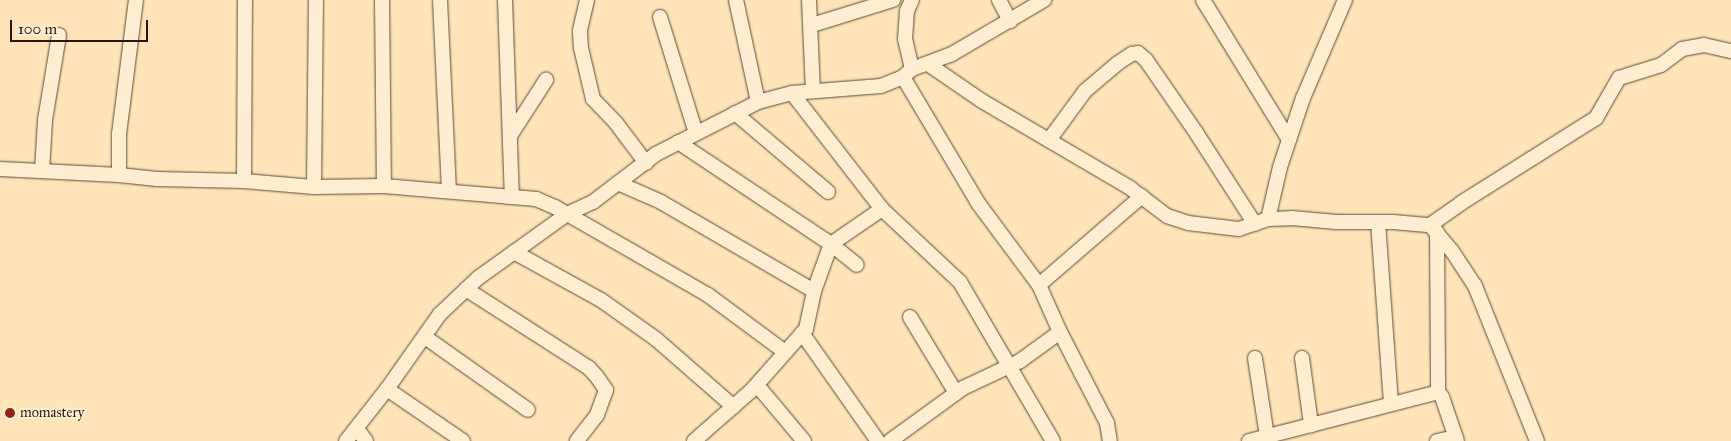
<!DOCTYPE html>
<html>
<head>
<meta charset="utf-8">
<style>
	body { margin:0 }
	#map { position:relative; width:1731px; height:441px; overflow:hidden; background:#fee4b8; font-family:"IM FELL Great Primer",serif }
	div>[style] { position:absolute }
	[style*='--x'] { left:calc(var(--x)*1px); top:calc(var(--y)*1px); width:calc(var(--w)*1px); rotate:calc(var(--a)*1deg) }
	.roads { filter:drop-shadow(0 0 1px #5f4a38) drop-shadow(0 0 1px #5f4a38) }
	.minor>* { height:14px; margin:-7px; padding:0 7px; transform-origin:7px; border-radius:7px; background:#feedd1 }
	.dots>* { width:14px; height:14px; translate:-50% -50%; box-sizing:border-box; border:2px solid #feedd1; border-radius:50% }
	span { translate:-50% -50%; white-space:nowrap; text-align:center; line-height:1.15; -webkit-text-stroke:4px #feedd1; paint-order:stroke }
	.poi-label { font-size:14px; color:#2a160e }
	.left { translate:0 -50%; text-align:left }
	.scale { position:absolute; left:10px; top:20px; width:138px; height:22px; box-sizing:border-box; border:2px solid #2a160e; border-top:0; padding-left:6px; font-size:15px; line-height:18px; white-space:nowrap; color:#2a160e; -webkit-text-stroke:4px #feedd1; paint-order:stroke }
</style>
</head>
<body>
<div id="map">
	<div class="roads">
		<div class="minor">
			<div style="--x:382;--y:0;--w:186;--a:89.4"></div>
			<div style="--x:440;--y:0;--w:190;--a:87.3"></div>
			<div style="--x:505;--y:0;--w:197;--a:88"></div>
			<div style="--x:587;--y:0;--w:32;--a:103"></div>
			<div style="--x:580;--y:31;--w:17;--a:87"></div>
			<div style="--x:581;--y:48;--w:52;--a:76.8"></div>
			<div style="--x:593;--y:99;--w:33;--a:46"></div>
			<div style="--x:616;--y:123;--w:50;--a:53.1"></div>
			<div style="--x:736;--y:0;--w:104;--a:77.8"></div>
			<div style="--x:809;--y:0;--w:91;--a:87.5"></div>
			<div style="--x:999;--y:0;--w:24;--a:62"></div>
			<div style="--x:1203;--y:0;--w:164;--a:58.4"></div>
			<div style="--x:660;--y:17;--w:121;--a:72.8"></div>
			<div style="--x:812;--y:25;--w:85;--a:-17.2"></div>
			<div style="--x:928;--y:64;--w:65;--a:34.4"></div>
			<div style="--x:982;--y:101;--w:172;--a:30.4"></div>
			<div style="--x:1130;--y:188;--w:46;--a:37.1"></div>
			<div style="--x:1167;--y:216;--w:22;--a:18"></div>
			<div style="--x:1188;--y:223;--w:51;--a:6.7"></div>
			<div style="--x:1239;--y:229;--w:31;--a:-19"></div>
			<div style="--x:1268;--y:219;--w:24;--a:-2"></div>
			<div style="--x:1292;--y:218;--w:44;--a:5.2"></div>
			<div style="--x:1336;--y:222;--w:57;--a:0"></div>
			<div style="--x:1393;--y:222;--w:37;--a:5"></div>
			<div style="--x:1430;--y:225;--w:34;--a:50"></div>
			<div style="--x:1452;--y:251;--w:42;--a:56.7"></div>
			<div style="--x:1475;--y:286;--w:167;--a:68.2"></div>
			<div style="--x:912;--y:69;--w:31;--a:-103"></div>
			<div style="--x:905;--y:39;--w:28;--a:-86"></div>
			<div style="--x:907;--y:11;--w:12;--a:-66"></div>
			<div style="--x:903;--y:77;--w:147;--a:59.2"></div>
			<div style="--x:978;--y:203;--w:102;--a:53.4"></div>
			<div style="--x:1039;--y:285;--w:51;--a:65.9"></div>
			<div style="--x:1060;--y:332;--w:102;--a:62.7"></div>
			<div style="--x:1107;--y:423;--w:18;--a:81"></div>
			<div style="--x:792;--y:93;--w:147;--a:52.2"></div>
			<div style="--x:882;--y:209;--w:107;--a:43.1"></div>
			<div style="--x:960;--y:282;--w:184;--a:59.7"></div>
			<div style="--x:735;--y:113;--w:122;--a:40.3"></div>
			<div style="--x:510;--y:136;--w:67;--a:-57.3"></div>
			<div style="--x:1049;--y:140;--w:61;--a:-53.7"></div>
			<div style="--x:1085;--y:91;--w:43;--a:-40.3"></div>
			<div style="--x:1118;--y:63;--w:17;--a:-33"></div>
			<div style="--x:1132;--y:54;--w:6;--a:-9"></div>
			<div style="--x:1138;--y:53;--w:11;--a:41"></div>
			<div style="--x:1146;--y:60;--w:90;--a:55.4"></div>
			<div style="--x:1197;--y:134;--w:107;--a:57.2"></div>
			<div style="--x:678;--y:142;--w:184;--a:33.7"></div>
			<div style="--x:831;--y:244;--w:33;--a:39"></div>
			<div style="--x:0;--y:169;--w:119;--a:2.9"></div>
			<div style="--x:119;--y:175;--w:38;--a:6"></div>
			<div style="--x:157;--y:179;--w:87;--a:1.3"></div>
			<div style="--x:244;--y:181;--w:70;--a:4.9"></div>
			<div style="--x:314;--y:187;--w:70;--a:-0.8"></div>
			<div style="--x:384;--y:186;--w:153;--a:4.9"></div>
			<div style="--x:536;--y:199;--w:21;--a:23"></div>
			<div style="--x:555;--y:207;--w:177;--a:29.9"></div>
			<div style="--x:708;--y:295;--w:96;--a:36.5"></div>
			<div style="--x:42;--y:171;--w:51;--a:-86.6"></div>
			<div style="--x:45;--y:120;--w:86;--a:-80.6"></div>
			<div style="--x:119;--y:175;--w:41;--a:-90"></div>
			<div style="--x:119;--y:134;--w:135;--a:-82.8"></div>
			<div style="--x:244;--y:181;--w:181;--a:-89.7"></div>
			<div style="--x:618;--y:183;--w:47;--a:23.8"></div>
			<div style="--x:661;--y:202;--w:177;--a:30.2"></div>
			<div style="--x:314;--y:187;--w:187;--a:-89.4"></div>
			<div style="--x:1268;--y:219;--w:53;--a:-77"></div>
			<div style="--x:1280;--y:167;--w:73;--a:-71.6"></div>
			<div style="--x:1303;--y:98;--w:107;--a:-66.8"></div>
			<div style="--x:1378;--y:222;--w:182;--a:85.9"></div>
			<div style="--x:1430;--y:225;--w:38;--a:-35"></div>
			<div style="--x:1461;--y:203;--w:160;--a:-32.2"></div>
			<div style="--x:1596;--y:118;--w:46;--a:-60.1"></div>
			<div style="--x:1619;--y:78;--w:44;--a:-17.2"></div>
			<div style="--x:1661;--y:65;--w:26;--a:-37"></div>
			<div style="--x:1682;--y:49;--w:22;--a:-10"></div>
			<div style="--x:1704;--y:45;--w:28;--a:13"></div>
			<div style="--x:1437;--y:232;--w:160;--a:89.6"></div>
			<div style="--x:514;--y:252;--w:99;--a:28.9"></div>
			<div style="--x:601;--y:300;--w:67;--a:35.3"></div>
			<div style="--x:656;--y:339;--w:103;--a:41.1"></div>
			<div style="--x:1039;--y:285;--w:136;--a:-40.8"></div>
			<div style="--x:466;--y:289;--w:146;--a:32.7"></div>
			<div style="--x:589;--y:368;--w:12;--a:48"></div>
			<div style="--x:597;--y:377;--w:16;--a:55"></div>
			<div style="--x:606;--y:390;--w:27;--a:110"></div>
			<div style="--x:597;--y:415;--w:33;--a:128"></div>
			<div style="--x:910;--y:317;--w:89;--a:58.8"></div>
			<div style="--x:802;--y:333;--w:132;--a:54.9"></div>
			<div style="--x:425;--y:337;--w:126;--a:35.3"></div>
			<div style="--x:1255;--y:358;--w:79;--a:81.3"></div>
			<div style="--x:1302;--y:358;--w:68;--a:82.3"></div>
			<div style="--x:757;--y:385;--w:73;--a:50"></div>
			<div style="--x:387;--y:389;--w:92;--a:34.4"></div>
			<div style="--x:357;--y:429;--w:15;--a:53"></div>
			<div style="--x:346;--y:441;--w:66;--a:-51.7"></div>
			<div style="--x:387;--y:389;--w:92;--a:-54.8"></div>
			<div style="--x:440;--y:314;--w:52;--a:-43.5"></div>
			<div style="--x:478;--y:278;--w:110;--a:-35.7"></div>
			<div style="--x:567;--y:214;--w:29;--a:-25"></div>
			<div style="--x:593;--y:202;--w:79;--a:-37.3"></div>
			<div style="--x:656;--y:154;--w:114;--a:-27"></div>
			<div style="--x:758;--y:102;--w:35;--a:-15"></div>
			<div style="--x:792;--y:93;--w:89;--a:-4.5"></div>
			<div style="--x:881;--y:86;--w:24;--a:-22"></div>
			<div style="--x:903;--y:77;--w:12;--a:-42"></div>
			<div style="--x:912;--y:69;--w:43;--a:-20.6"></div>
			<div style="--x:952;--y:54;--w:107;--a:-30.4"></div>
			<div style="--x:694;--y:441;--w:76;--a:-41.3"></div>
			<div style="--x:751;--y:391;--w:83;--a:-48.4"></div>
			<div style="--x:806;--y:329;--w:39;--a:-78"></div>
			<div style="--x:814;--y:291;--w:50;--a:-70.1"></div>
			<div style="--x:831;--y:244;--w:62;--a:-34.5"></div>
			<div style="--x:890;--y:441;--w:90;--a:-36"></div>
			<div style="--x:963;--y:388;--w:63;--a:-25.3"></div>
			<div style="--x:1020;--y:361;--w:49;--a:-35.9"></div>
			<div style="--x:1249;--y:441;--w:195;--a:-14.5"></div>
			<div style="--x:1438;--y:392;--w:6;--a:51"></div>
			<div style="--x:1442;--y:397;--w:46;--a:71.2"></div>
			<div style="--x:1437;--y:441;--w:19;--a:-12"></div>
		</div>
	</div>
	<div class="dots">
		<div style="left:10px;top:413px;background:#8f2418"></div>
	</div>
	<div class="poi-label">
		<span class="left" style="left:20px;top:413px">momastery</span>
	</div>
	<div class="scale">100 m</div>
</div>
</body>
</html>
